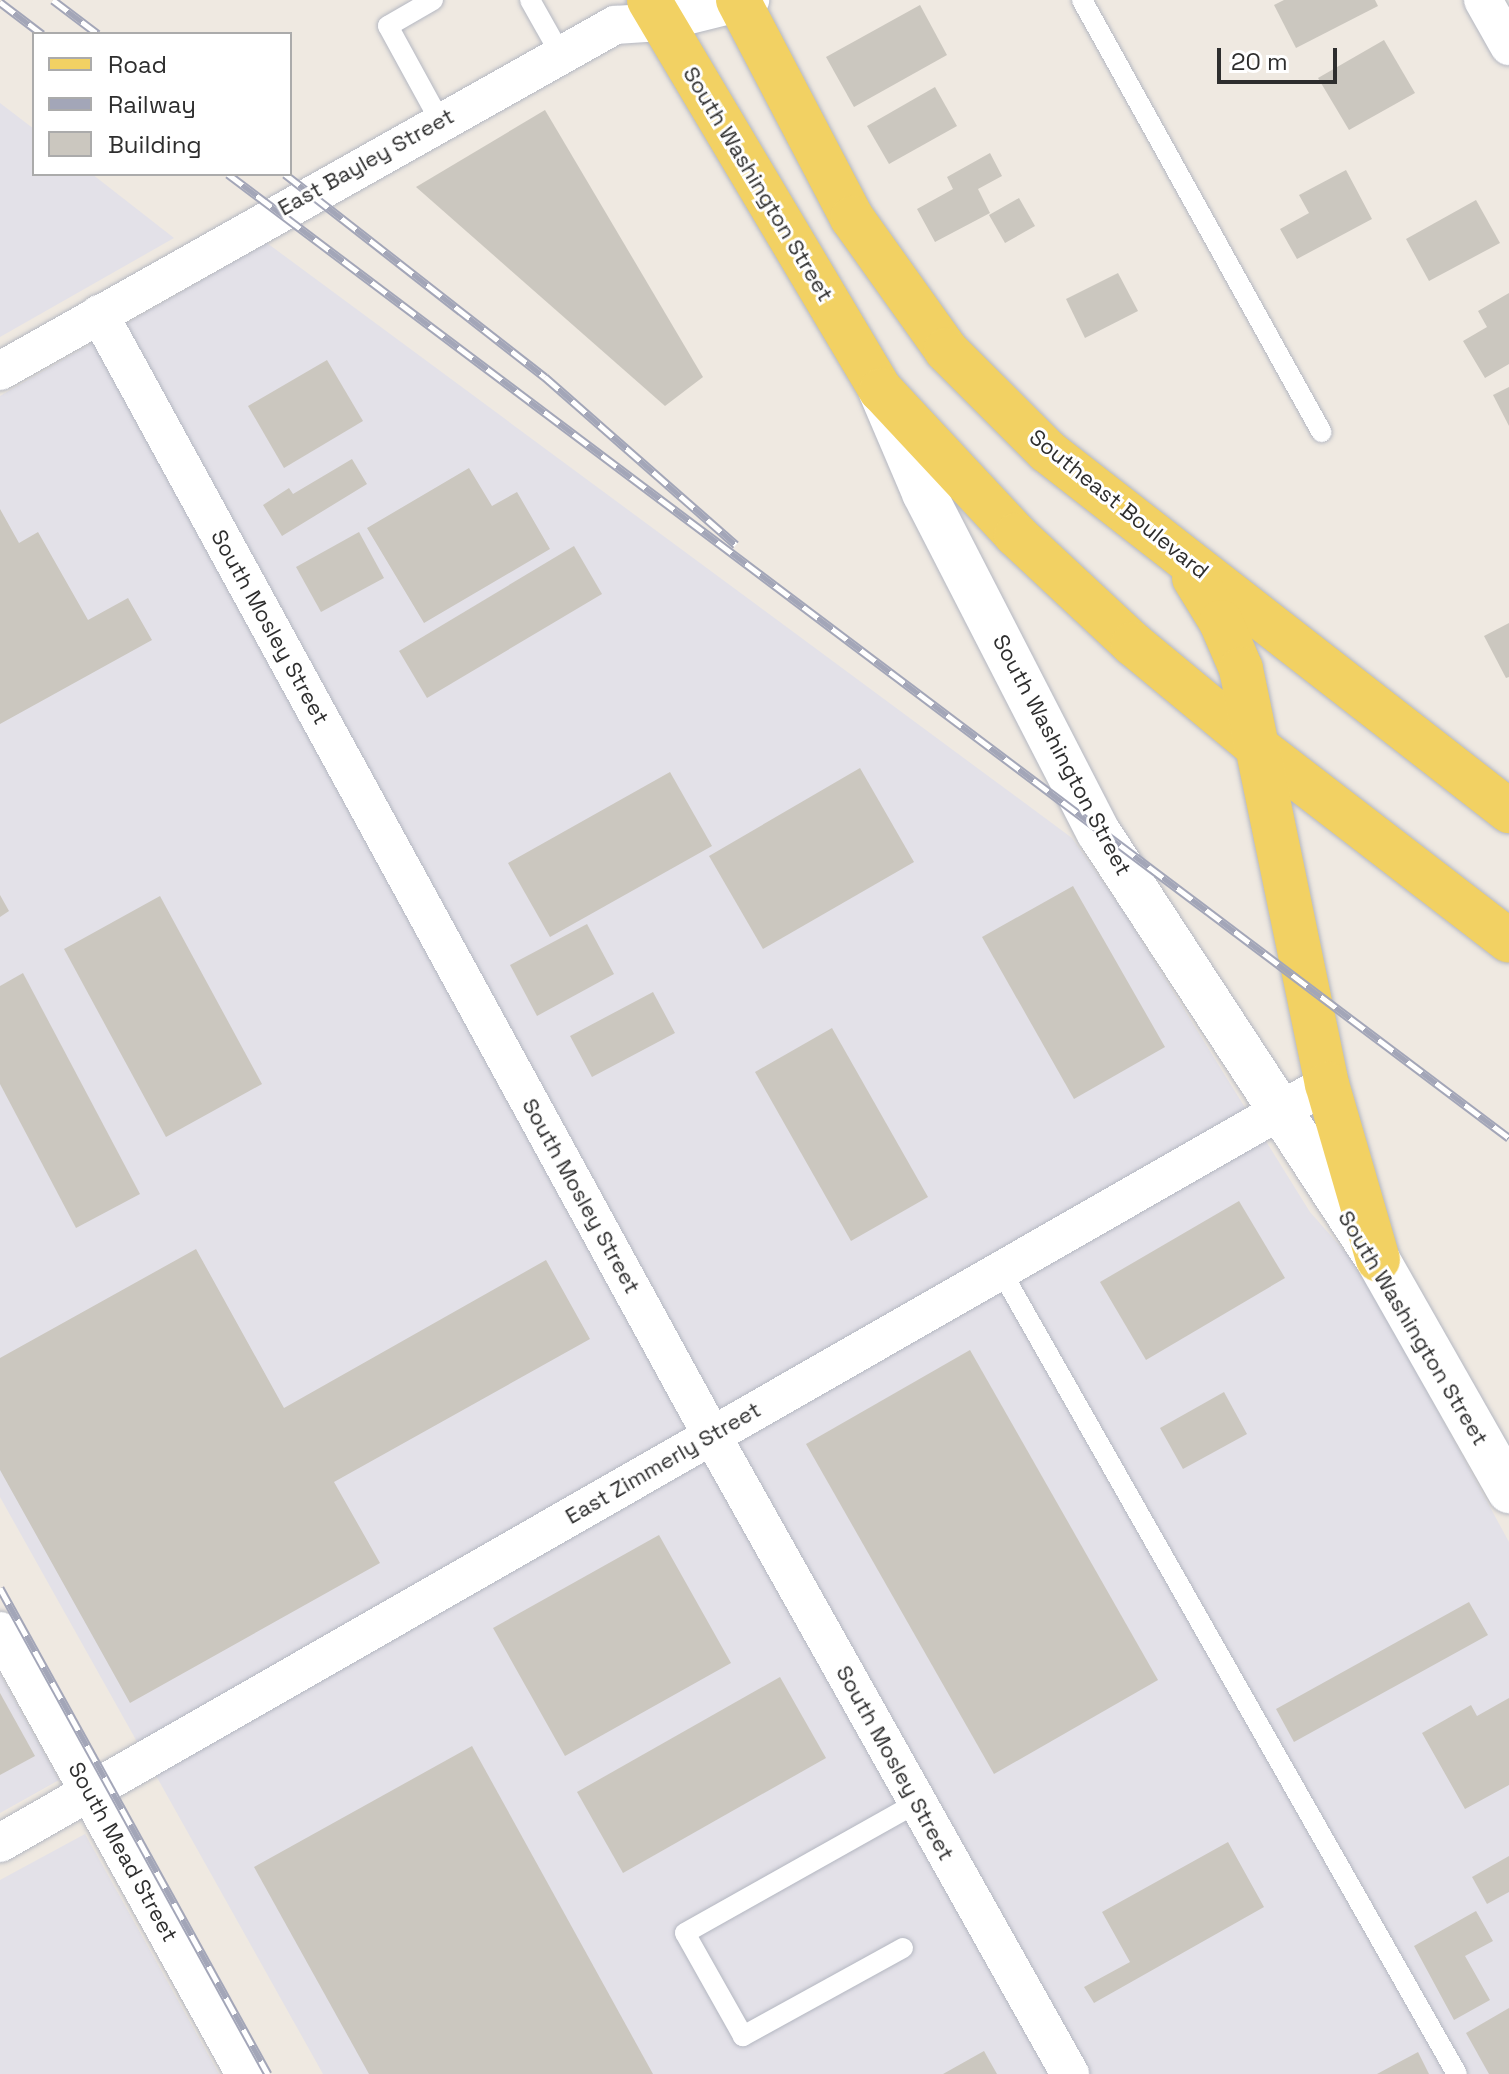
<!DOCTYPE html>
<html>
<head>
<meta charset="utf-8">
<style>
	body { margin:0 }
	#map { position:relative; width:1509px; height:2074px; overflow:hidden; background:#efe9e1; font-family:"Space Grotesk",sans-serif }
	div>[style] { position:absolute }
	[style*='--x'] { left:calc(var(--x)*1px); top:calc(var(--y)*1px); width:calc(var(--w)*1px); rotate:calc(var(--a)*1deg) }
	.industrial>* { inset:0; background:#e3e1e8 }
	.building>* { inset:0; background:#cbc7bf }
	.roads { filter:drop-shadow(0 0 2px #b4b7c1) drop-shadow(0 0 2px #b4b7c1) }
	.service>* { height:20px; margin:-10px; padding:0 10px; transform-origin:10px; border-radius:10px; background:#fff }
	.minor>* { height:38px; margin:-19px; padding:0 19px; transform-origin:19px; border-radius:19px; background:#fff }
	.tertiary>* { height:44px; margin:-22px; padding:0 22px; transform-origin:22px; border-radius:22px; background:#fff }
	.primary>* { height:44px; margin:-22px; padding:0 22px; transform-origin:22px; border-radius:22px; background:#f2d163 }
	.rail>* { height:9px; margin-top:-4.5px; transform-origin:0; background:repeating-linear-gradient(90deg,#fff 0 18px,#a3a6b8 0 36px); box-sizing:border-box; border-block:2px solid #a3a6b8 }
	span { translate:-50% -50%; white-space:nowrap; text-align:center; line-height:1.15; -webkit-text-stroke:6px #fff; paint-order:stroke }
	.street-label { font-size:22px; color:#2e2e2e }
	.legend { position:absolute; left:32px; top:32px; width:260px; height:144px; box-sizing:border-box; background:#fff; border:2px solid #ababab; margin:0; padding:10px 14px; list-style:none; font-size:24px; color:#2e2e2e }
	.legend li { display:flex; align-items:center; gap:16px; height:40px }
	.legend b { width:40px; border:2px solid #ababab }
	.scale { position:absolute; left:1217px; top:48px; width:120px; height:36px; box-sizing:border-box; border:4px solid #2e2e2e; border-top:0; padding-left:10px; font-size:24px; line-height:28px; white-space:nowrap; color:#2e2e2e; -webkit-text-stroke:6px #fff; paint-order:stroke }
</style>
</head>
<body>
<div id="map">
	<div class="industrial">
		<div style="clip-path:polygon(0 103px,34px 129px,34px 174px,92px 174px,174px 238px,0 337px)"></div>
		<div style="clip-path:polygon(267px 243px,1072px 838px,1121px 908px,1310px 1212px,1361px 1270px,1509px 1542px,1509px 2074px,323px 2074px,0 1497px,0 396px)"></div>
		<div style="clip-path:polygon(0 1674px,59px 1780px,0 1813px)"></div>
		<div style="clip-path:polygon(85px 1834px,219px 2074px,0 2074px,0 1880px)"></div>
	</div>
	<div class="building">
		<div style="clip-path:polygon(1284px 0,1375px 0,1378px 6px,1296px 48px,1274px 5px)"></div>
		<div style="clip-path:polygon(920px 5px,947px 55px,854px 107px,826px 57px)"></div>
		<div style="clip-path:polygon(1384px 40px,1415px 93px,1349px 130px,1318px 78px)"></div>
		<div style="clip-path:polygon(935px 87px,957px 126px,889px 164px,867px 126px)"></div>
		<div style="clip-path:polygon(545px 110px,703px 377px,665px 406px,416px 187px)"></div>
		<div style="clip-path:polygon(990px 153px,1002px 176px,978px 189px,990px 213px,935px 242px,917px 209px,953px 189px,947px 177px)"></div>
		<div style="clip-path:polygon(1346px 170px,1372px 219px,1297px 259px,1280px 229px,1309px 213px,1299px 195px)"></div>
		<div style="clip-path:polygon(1019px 198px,1035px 226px,1005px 243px,989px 215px)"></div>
		<div style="clip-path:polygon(1476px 200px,1500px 243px,1429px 281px,1406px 239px)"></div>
		<div style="clip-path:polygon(1118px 273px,1138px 311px,1085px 338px,1066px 299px)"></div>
		<div style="clip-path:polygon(1509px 293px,1509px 364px,1485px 378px,1463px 341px,1487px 327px,1478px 311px)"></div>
		<div style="clip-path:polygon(327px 360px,363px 421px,284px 468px,248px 406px)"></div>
		<div style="clip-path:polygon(1509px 387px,1509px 426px,1493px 395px)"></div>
		<div style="clip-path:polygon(352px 459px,367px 484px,282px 536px,263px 505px,289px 488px,293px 494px)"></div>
		<div style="clip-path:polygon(469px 468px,492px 506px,517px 492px,550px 549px,424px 623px,367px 528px)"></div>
		<div style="clip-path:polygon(0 509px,19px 543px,38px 532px,88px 620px,128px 598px,152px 640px,0 724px)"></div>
		<div style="clip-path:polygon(359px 532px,384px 578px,321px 612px,296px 567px)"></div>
		<div style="clip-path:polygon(574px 546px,602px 594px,427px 698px,399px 651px)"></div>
		<div style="clip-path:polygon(1509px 623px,1509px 677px,1506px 678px,1484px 636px)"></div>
		<div style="clip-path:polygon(860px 768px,914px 862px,763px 949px,709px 856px)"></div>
		<div style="clip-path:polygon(670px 772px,712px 846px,550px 937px,508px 863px)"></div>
		<div style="clip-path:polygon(1073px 886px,1165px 1047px,1074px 1099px,982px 937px)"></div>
		<div style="clip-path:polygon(0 895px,9px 911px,0 917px)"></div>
		<div style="clip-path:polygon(160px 896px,262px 1084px,166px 1137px,64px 949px)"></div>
		<div style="clip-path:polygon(587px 924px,614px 974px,537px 1016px,510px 965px)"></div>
		<div style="clip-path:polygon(23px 973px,140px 1194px,76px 1228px,0 1084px,0 986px)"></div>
		<div style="clip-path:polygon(653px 992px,675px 1033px,592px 1077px,570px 1036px)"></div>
		<div style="clip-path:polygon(832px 1028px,928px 1197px,851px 1241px,755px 1072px)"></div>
		<div style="clip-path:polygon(1239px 1201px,1285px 1278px,1146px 1360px,1100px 1282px)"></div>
		<div style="clip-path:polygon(196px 1249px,284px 1408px,546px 1260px,590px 1339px,334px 1482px,380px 1563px,130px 1703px,0 1470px,0 1358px)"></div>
		<div style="clip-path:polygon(970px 1350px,1158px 1680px,994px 1774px,806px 1444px)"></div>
		<div style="clip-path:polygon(1224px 1392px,1247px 1434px,1183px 1469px,1160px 1428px)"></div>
		<div style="clip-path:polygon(659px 1535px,731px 1663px,565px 1756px,493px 1628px)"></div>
		<div style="clip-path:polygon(1469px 1602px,1488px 1635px,1294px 1742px,1276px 1709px)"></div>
		<div style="clip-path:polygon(780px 1677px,826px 1758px,623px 1873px,577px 1792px)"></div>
		<div style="clip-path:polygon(0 1693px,35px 1756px,0 1775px)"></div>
		<div style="clip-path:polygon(1509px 1698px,1509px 1785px,1465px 1809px,1422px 1733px,1471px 1705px,1477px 1716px)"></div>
		<div style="clip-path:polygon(472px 1746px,653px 2074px,369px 2074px,254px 1867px)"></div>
		<div style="clip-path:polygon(1228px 1842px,1264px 1907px,1094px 2003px,1084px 1987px,1130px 1962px,1102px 1912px)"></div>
		<div style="clip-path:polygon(1509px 1856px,1509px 1892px,1487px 1904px,1472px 1877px)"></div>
		<div style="clip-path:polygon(1476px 1911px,1493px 1941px,1465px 1956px,1490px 2000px,1454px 2020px,1414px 1946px)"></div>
		<div style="clip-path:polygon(1509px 2008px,1509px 2074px,1489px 2074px,1466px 2033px)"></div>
		<div style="clip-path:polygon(984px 2051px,997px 2074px,943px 2074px)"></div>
		<div style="clip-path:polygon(1418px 2052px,1429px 2074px,1377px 2074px)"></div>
	</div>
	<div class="roads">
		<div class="service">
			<div style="--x:433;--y:0;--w:52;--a:150"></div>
			<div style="--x:388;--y:26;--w:108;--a:61.3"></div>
			<div style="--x:530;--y:0;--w:63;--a:60.6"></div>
			<div style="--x:1082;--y:0;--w:494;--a:61"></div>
			<div style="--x:1001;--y:1271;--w:923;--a:60.41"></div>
			<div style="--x:903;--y:1948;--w:183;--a:151.2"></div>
			<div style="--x:743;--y:2036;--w:118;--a:-119.4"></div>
			<div style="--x:685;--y:1933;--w:266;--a:-29.3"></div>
		</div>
		<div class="minor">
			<div style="--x:1483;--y:0;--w:53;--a:60.5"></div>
			<div style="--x:99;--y:314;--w:1276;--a:61.35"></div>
			<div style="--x:711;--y:1434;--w:734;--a:60.71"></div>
			<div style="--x:0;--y:371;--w:706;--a:-29.36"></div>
			<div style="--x:615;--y:25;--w:46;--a:-3.7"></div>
			<div style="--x:661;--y:22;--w:92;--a:-13.9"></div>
			<div style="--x:0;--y:1631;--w:506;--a:61.06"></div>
			<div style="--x:0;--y:1843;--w:1529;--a:-29.77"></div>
		</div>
		<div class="tertiary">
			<div style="--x:881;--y:392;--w:110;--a:66.9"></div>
			<div style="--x:924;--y:493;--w:382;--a:62.8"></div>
			<div style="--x:1099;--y:833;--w:510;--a:56.84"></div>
			<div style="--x:1378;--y:1260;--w:266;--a:60.4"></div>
		</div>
		<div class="primary">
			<div style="--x:649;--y:0;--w:454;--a:59.3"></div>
			<div style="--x:881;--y:390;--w:198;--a:47"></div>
			<div style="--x:1016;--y:535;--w:160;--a:43"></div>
			<div style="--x:1133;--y:644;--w:165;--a:39.6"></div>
			<div style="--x:1260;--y:749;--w:314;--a:37.6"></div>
			<div style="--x:738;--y:0;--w:246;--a:62.4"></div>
			<div style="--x:852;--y:218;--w:162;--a:54.5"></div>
			<div style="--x:946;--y:350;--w:143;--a:45"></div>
			<div style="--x:1047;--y:451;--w:586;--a:37.93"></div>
			<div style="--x:1194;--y:578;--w:52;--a:58.5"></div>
			<div style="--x:1221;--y:622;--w:51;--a:66.9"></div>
			<div style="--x:1241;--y:669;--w:424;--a:78.3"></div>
			<div style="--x:1327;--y:1084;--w:183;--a:73.8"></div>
		</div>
	</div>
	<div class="rail">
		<div style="--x:53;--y:0;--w:56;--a:37.1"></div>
		<div style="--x:0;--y:2;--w:53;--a:37.3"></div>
		<div style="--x:228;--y:174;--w:1603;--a:36.96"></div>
		<div style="--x:285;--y:174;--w:330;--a:38"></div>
		<div style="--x:545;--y:377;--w:254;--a:41.3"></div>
		<div style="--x:0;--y:1588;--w:555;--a:61.13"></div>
	</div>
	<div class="street-label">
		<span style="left:366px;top:162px;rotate:-29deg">East Bayley Street</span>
		<span style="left:758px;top:184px;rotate:59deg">South Washington Street</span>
		<span style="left:1119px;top:504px;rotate:39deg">Southeast Boulevard</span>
		<span style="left:270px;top:627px;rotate:61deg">South Mosley Street</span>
		<span style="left:1062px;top:755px;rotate:62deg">South Washington Street</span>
		<span style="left:581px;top:1196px;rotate:61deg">South Mosley Street</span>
		<span style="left:1413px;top:1328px;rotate:59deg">South Washington Street</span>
		<span style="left:663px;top:1463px;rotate:-30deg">East Zimmerly Street</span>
		<span style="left:895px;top:1763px;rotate:61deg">South Mosley Street</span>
		<span style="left:123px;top:1852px;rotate:61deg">South Mead Street</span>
	</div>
	<ul class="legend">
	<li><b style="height:10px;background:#f2d163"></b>Road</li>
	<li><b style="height:10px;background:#a3a6b8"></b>Railway</li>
	<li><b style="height:22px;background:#cbc7bf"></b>Building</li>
	</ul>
	<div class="scale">20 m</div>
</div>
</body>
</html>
